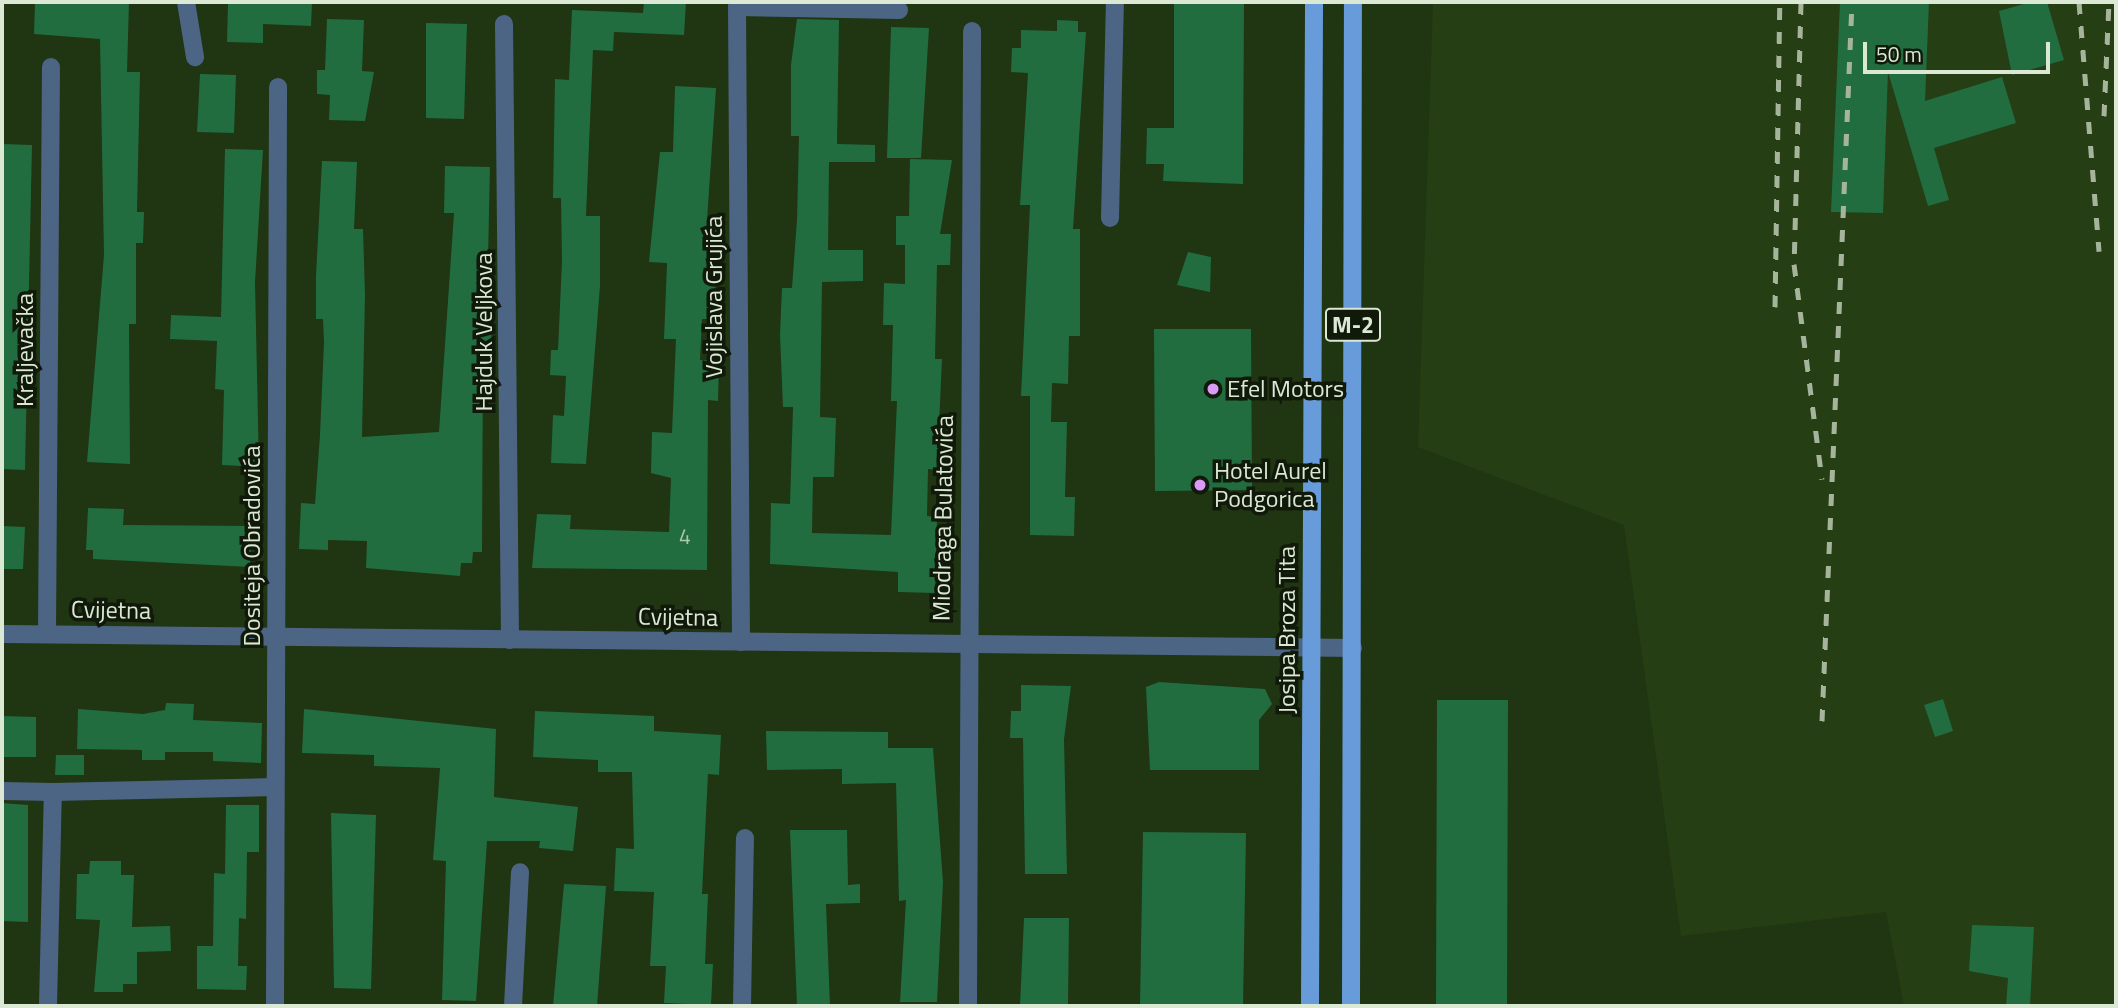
<!DOCTYPE html>
<html>
<head>
<meta charset="utf-8">
<style>
	body { margin:0 }
	#map { position:relative; width:2118px; height:1008px; overflow:hidden; background:#203511; font-family:"Titillium Web",sans-serif }
	div>[style] { position:absolute }
	[style*='--x'] { left:calc(var(--x)*1px); top:calc(var(--y)*1px); width:calc(var(--w)*1px); rotate:calc(var(--a)*1deg) }
	.built>* { inset:0; background:#253e13 }
	.building>* { inset:0; background:#216d40 }
	.minor>* { height:18px; margin:-9px; padding:0 9px; transform-origin:9px; border-radius:9px; background:#4c6584 }
	.major>* { height:18px; margin:-9px; padding:0 9px; transform-origin:9px; border-radius:9px; background:#679bda }
	.rail>* { height:5px; margin-top:-2.5px; transform-origin:0; background:repeating-linear-gradient(90deg,#a5b49a 0 12px,transparent 0 24px) }
	.dots>* { width:19px; height:19px; translate:-50% -50%; box-sizing:border-box; border:4px solid #10190a; border-radius:50% }
	span { translate:-50% -50%; white-space:nowrap; text-align:center; line-height:1.15; -webkit-text-stroke:7px #10190a; paint-order:stroke }
	.number-label { font-size:21px; color:#acc9ae }
	.number-label span { -webkit-text-stroke-width:0 }
	.shield-label span { padding:2px 5px; background:#10190a; border:2px solid; border-radius:5px; -webkit-text-stroke-width:0 }
	.shield-label { font-size:23px; color:#dbe8d3; font-weight:700 }
	.street-label { font-size:24px; color:#dbe8d3 }
	.poi-label { font-size:24px; color:#dbe8d3 }
	.left { translate:0 -50%; text-align:left }
	.frame { position:absolute; inset:0; border:4px solid #dbe8d3; pointer-events:none }
	.scale { position:absolute; left:1863px; top:42px; width:187px; height:32px; box-sizing:border-box; border:4px solid #dbe8d3; border-top:0; padding-left:9px; font-size:21px; line-height:24px; white-space:nowrap; color:#dbe8d3; -webkit-text-stroke:5px #10190a; paint-order:stroke }
</style>
</head>
<body>
<div id="map">
	<div class="built">
		<div style="clip-path:polygon(1433px 2px,2116px 2px,2116px 1006px,1904px 1006px,1886px 912px,1681px 936px,1624px 525px,1418px 447px)"></div>
	</div>
	<div class="building">
		<div style="clip-path:polygon(35px 2px,129px 2px,127px 72px,140px 72px,137px 212px,144px 212px,143px 243px,136px 243px,136px 324px,129px 324px,130px 464px,87px 462px,104px 255px,100px 39px,34px 34px)"></div>
		<div style="clip-path:polygon(228px 2px,312px 2px,311px 26px,263px 24px,263px 43px,227px 42px)"></div>
		<div style="clip-path:polygon(644px 2px,686px 2px,684px 35px,614px 32px,613px 51px,593px 50px,586px 216px,600px 216px,600px 286px,586px 464px,551px 463px,553px 415px,564px 416px,566px 376px,550px 375px,551px 350px,558px 350px,562px 261px,561px 198px,553px 198px,555px 79px,569px 80px,572px 10px,643px 13px)"></div>
		<div style="clip-path:polygon(1174px 2px,1244px 2px,1243px 184px,1163px 181px,1164px 164px,1146px 164px,1147px 128px,1174px 128px)"></div>
		<div style="clip-path:polygon(1840px 2px,1929px 2px,1925px 101px,2002px 77px,2016px 123px,1934px 148px,1949px 200px,1928px 206px,1888px 72px,1883px 213px,1831px 212px)"></div>
		<div style="clip-path:polygon(2031px 2px,2047px 2px,2064px 60px,2012px 75px,1999px 11px)"></div>
		<div style="clip-path:polygon(327px 19px,364px 20px,362px 71px,374px 72px,365px 121px,329px 120px,330px 95px,317px 94px,317px 70px,325px 70px)"></div>
		<div style="clip-path:polygon(797px 19px,839px 20px,837px 144px,875px 145px,875px 162px,829px 162px,828px 250px,863px 250px,863px 281px,822px 282px,820px 417px,836px 418px,834px 477px,813px 477px,812px 533px,891px 535px,897px 401px,891px 401px,893px 325px,883px 325px,884px 283px,905px 284px,905px 245px,896px 245px,896px 216px,909px 216px,910px 159px,952px 160px,940px 234px,951px 234px,950px 265px,937px 265px,935px 359px,942px 359px,937px 470px,928px 469px,927px 516px,937px 517px,935px 593px,898px 592px,898px 572px,770px 564px,771px 503px,790px 504px,793px 407px,783px 407px,780px 335px,782px 288px,792px 288px,797px 220px,799px 136px,791px 136px,791px 65px)"></div>
		<div style="clip-path:polygon(1057px 20px,1078px 21px,1078px 32px,1086px 32px,1073px 229px,1080px 229px,1080px 336px,1069px 336px,1068px 384px,1052px 383px,1051px 422px,1067px 422px,1065px 497px,1075px 497px,1074px 536px,1030px 535px,1030px 396px,1021px 396px,1030px 205px,1020px 205px,1028px 73px,1011px 72px,1012px 48px,1021px 48px,1021px 30px,1057px 31px)"></div>
		<div style="clip-path:polygon(426px 23px,467px 24px,464px 119px,426px 118px)"></div>
		<div style="clip-path:polygon(891px 27px,929px 28px,921px 158px,887px 158px)"></div>
		<div style="clip-path:polygon(200px 74px,236px 75px,234px 133px,197px 132px)"></div>
		<div style="clip-path:polygon(675px 86px,716px 88px,707px 220px,716px 220px,715px 319px,702px 319px,700px 360px,719px 361px,718px 401px,708px 400px,707px 570px,532px 568px,537px 514px,571px 515px,570px 529px,669px 532px,671px 478px,651px 473px,652px 432px,672px 433px,676px 339px,664px 339px,667px 263px,649px 262px,660px 152px,673px 152px)"></div>
		<div style="clip-path:polygon(2px 144px,32px 145px,25px 470px,2px 469px)"></div>
		<div style="clip-path:polygon(225px 149px,263px 150px,255px 282px,259px 467px,222px 465px,224px 390px,215px 389px,217px 341px,170px 339px,171px 315px,221px 317px)"></div>
		<div style="clip-path:polygon(322px 161px,357px 162px,354px 229px,363px 229px,365px 295px,362px 437px,439px 432px,454px 213px,444px 213px,445px 166px,490px 167px,487px 305px,492px 305px,491px 354px,483px 354px,482px 552px,473px 552px,472px 563px,461px 563px,460px 576px,366px 568px,367px 541px,328px 540px,328px 550px,299px 549px,301px 503px,315px 504px,320px 435px,324px 342px,323px 319px,316px 319px,316px 276px)"></div>
		<div style="clip-path:polygon(1188px 252px,1211px 257px,1210px 292px,1177px 285px)"></div>
		<div style="clip-path:polygon(1154px 329px,1251px 329px,1252px 490px,1155px 491px)"></div>
		<div style="clip-path:polygon(88px 508px,124px 509px,123px 525px,252px 526px,250px 567px,93px 559px,93px 550px,86px 550px)"></div>
		<div style="clip-path:polygon(2px 526px,25px 527px,23px 569px,2px 569px)"></div>
		<div style="clip-path:polygon(1159px 682px,1265px 689px,1272px 704px,1259px 720px,1259px 770px,1150px 770px,1146px 687px)"></div>
		<div style="clip-path:polygon(1021px 685px,1071px 686px,1064px 739px,1067px 874px,1025px 874px,1023px 738px,1010px 738px,1011px 711px,1021px 711px)"></div>
		<div style="clip-path:polygon(1943px 699px,1953px 731px,1935px 737px,1924px 705px)"></div>
		<div style="clip-path:polygon(1437px 700px,1508px 700px,1507px 1006px,1436px 1006px)"></div>
		<div style="clip-path:polygon(166px 703px,194px 704px,193px 720px,262px 723px,261px 763px,213px 761px,213px 752px,165px 752px,165px 760px,142px 760px,142px 750px,77px 749px,78px 709px,143px 714px,165px 710px)"></div>
		<div style="clip-path:polygon(304px 709px,496px 729px,494px 797px,578px 807px,573px 851px,539px 848px,540px 841px,487px 841px,476px 1001px,442px 1000px,446px 861px,433px 860px,440px 768px,374px 766px,374px 755px,302px 753px)"></div>
		<div style="clip-path:polygon(535px 711px,654px 716px,654px 731px,721px 735px,719px 775px,708px 774px,702px 894px,708px 894px,705px 964px,713px 964px,711px 1005px,664px 1003px,666px 966px,650px 966px,654px 892px,614px 891px,616px 848px,634px 849px,632px 772px,598px 772px,598px 760px,533px 757px)"></div>
		<div style="clip-path:polygon(2px 716px,36px 717px,36px 757px,2px 757px)"></div>
		<div style="clip-path:polygon(766px 731px,888px 732px,888px 748px,933px 748px,943px 882px,937px 1002px,900px 1002px,906px 900px,899px 901px,896px 783px,842px 784px,842px 769px,767px 770px)"></div>
		<div style="clip-path:polygon(56px 755px,84px 755px,84px 775px,55px 775px)"></div>
		<div style="clip-path:polygon(2px 803px,28px 805px,28px 922px,2px 921px)"></div>
		<div style="clip-path:polygon(226px 805px,259px 805px,259px 852px,247px 852px,246px 919px,239px 918px,238px 966px,247px 966px,246px 990px,197px 989px,197px 946px,213px 946px,214px 873px,225px 874px)"></div>
		<div style="clip-path:polygon(331px 813px,376px 815px,371px 989px,334px 988px)"></div>
		<div style="clip-path:polygon(790px 830px,847px 830px,848px 885px,860px 884px,860px 903px,826px 904px,830px 1006px,797px 1006px)"></div>
		<div style="clip-path:polygon(1143px 832px,1246px 833px,1243px 1006px,1140px 1006px)"></div>
		<div style="clip-path:polygon(90px 861px,121px 861px,121px 875px,134px 875px,132px 927px,170px 926px,171px 951px,137px 952px,137px 984px,123px 984px,123px 992px,94px 992px,100px 920px,76px 919px,77px 874px,89px 874px)"></div>
		<div style="clip-path:polygon(564px 884px,606px 886px,597px 1006px,553px 1006px)"></div>
		<div style="clip-path:polygon(1024px 918px,1069px 918px,1068px 1006px,1020px 1006px)"></div>
		<div style="clip-path:polygon(1972px 925px,2034px 927px,2030px 1006px,2006px 1006px,2008px 978px,1969px 971px)"></div>
	</div>
	<div class="minor">
		<div style="--x:186;--y:2;--w:56;--a:80.7"></div>
		<div style="--x:504;--y:24;--w:616;--a:89.44"></div>
		<div style="--x:1110;--y:218;--w:216;--a:-88.7"></div>
		<div style="--x:2;--y:634;--w:1351;--a:0.59"></div>
		<div style="--x:47;--y:634;--w:567;--a:-89.6"></div>
		<div style="--x:741;--y:642;--w:635;--a:-90.36"></div>
		<div style="--x:737;--y:7;--w:162;--a:1.1"></div>
		<div style="--x:2;--y:791;--w:51;--a:1.1"></div>
		<div style="--x:48;--y:1006;--w:214;--a:-88.7"></div>
		<div style="--x:53;--y:792;--w:222;--a:-1.3"></div>
		<div style="--x:275;--y:1006;--w:919;--a:-89.81"></div>
		<div style="--x:513;--y:1006;--w:134;--a:-87"></div>
		<div style="--x:742;--y:1006;--w:168;--a:-89"></div>
		<div style="--x:968;--y:1006;--w:975;--a:-89.76"></div>
	</div>
	<div class="major">
		<div style="--x:1310;--y:1006;--w:1004;--a:-89.77"></div>
		<div style="--x:1351;--y:1006;--w:1004;--a:-89.89"></div>
	</div>
	<div class="rail">
		<div style="--x:1801;--y:2;--w:262;--a:91.5"></div>
		<div style="--x:1794;--y:264;--w:217;--a:82.6"></div>
		<div style="--x:2079;--y:2;--w:250;--a:85.4"></div>
		<div style="--x:2104;--y:116;--w:114;--a:-87.5"></div>
		<div style="--x:1775;--y:307;--w:305;--a:-89.1"></div>
		<div style="--x:1822;--y:721;--w:720;--a:-87.61"></div>
	</div>
	<div class="dots">
		<div style="left:1213px;top:389px;background:#d99af8"></div>
		<div style="left:1200px;top:485px;background:#d99af8"></div>
	</div>
	<div class="number-label">
		<span style="left:685px;top:536px">4</span>
	</div>
	<div class="shield-label">
		<span style="left:1353px;top:325px">M-2</span>
	</div>
	<div class="street-label">
		<span style="left:714px;top:297px;rotate:-90deg">Vojislava Grujića</span>
		<span style="left:484px;top:332px;rotate:-90deg">Hajduk Veljkova</span>
		<span style="left:25px;top:350px;rotate:-90deg">Kraljevačka</span>
		<span style="left:943px;top:518px;rotate:-89deg">Miodraga Bulatovića</span>
		<span style="left:252px;top:546px;rotate:-90deg">Dositeja Obradovića</span>
		<span style="left:111px;top:610px;rotate:1deg">Cvijetna</span>
		<span style="left:678px;top:617px;rotate:1deg">Cvijetna</span>
		<span style="left:1287px;top:630px;rotate:-90deg">Josipa Broza Tita</span>
	</div>
	<div class="poi-label">
		<span class="left" style="left:1227px;top:389px">Efel Motors</span>
		<span class="left" style="left:1214px;top:485px">Hotel Aurel<br>Podgorica</span>
	</div>
	<div class="frame"></div>
	<div class="scale">50 m</div>
</div>
</body>
</html>
